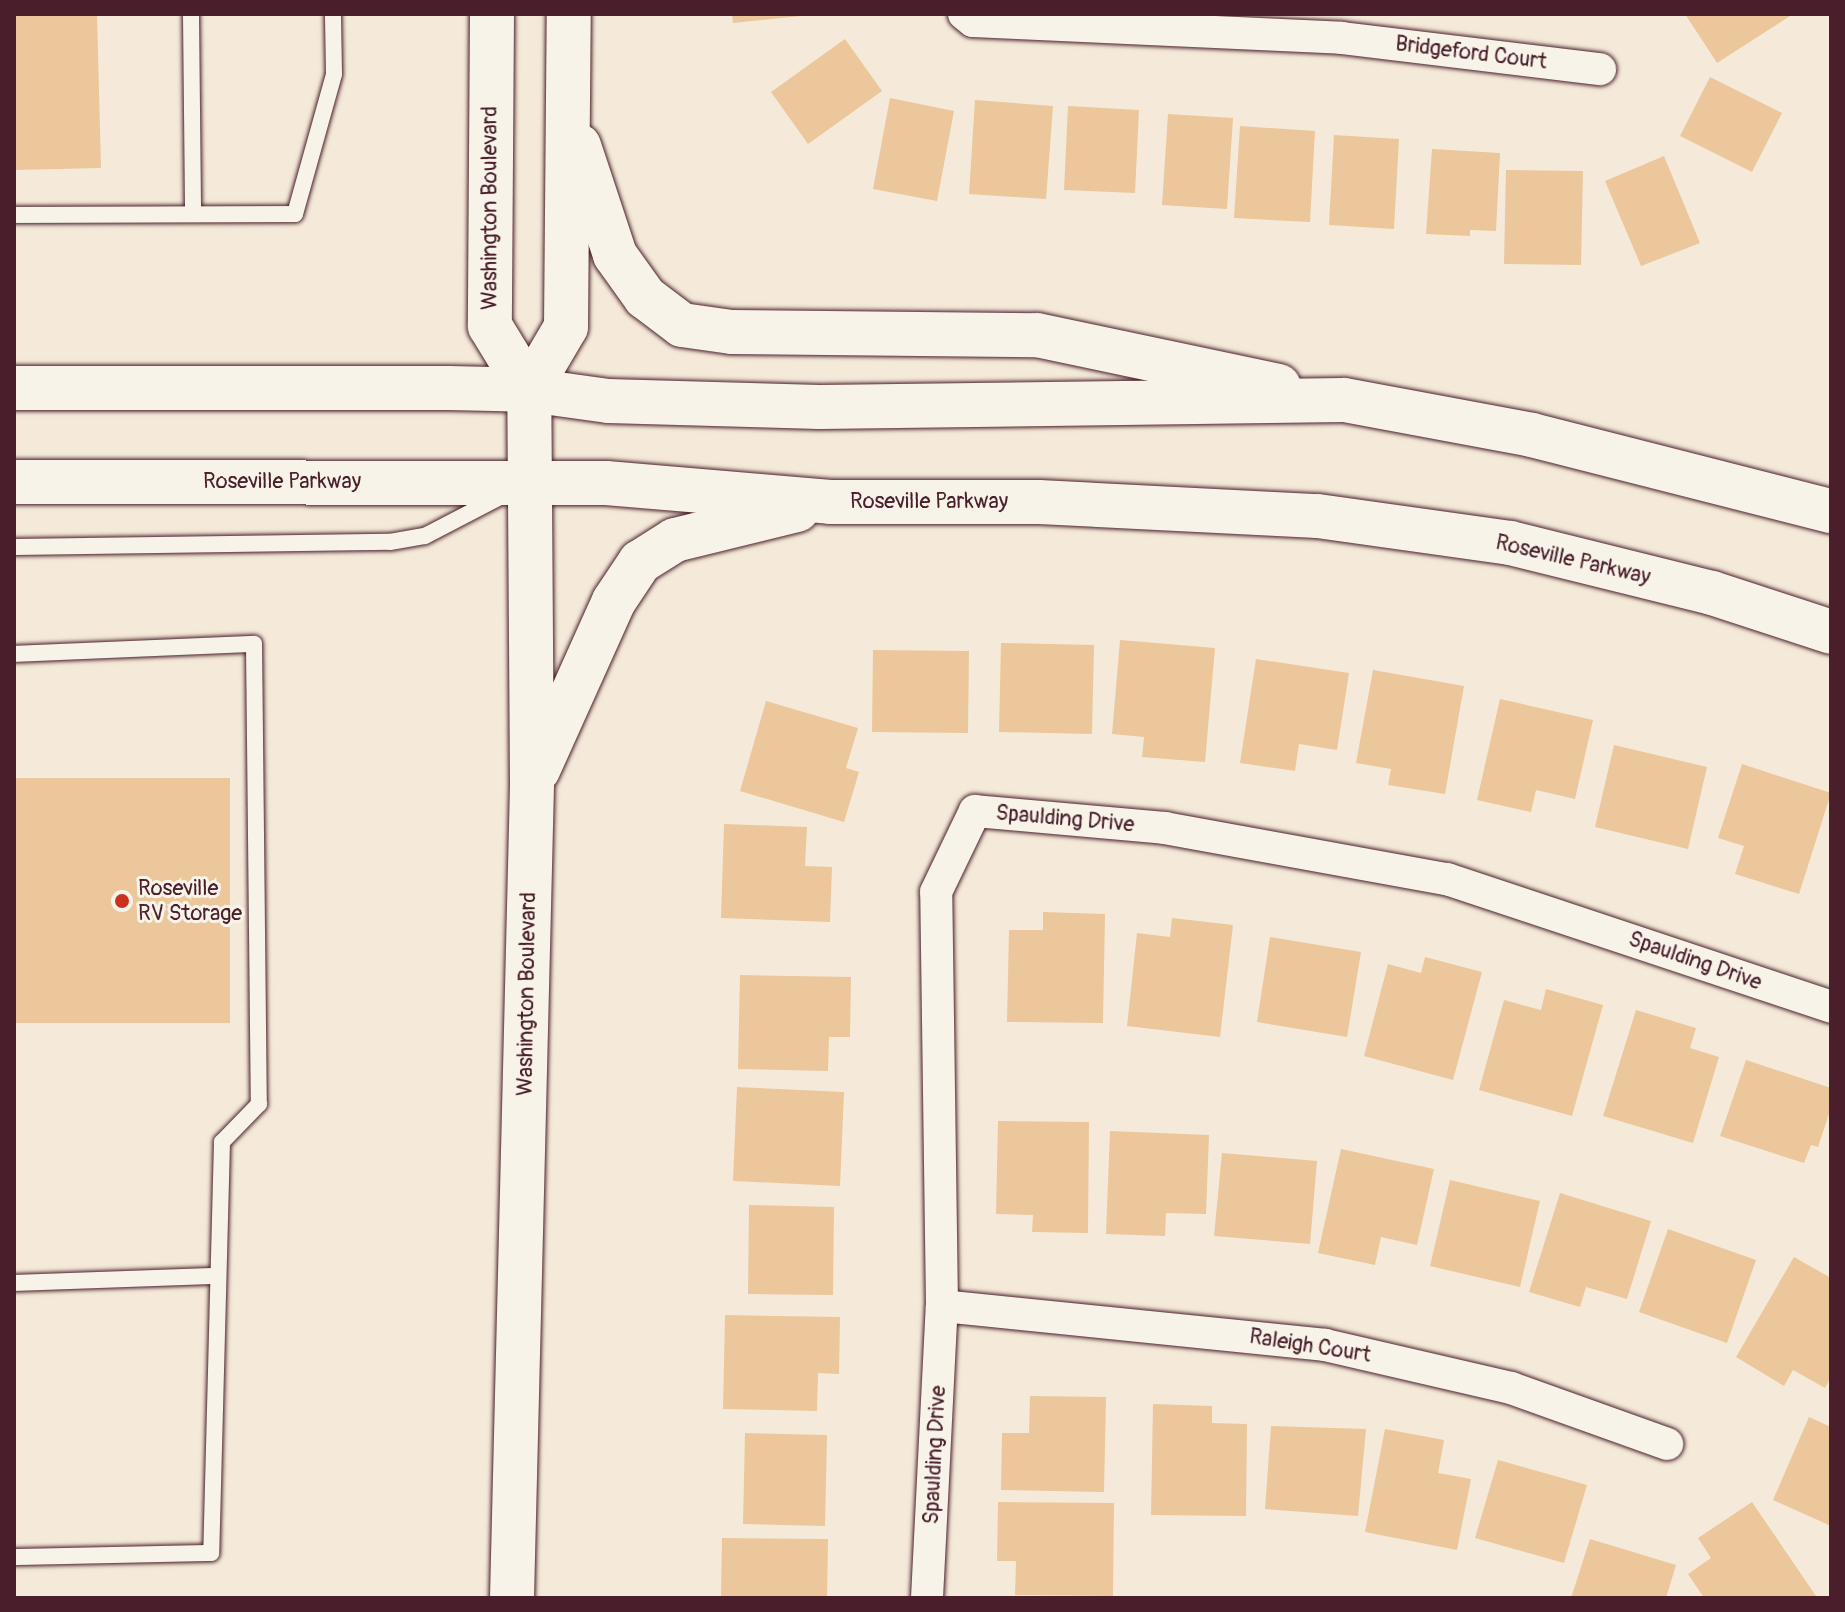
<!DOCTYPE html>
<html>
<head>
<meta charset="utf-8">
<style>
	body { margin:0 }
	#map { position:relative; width:1845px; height:1612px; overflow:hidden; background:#f5ead9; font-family:Pangolin,sans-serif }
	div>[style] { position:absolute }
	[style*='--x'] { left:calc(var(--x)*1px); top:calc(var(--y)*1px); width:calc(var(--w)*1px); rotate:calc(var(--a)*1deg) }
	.building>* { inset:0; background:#ebc79b }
	.roads { filter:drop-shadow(0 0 2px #4a1f2b) drop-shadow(0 0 2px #4a1f2b) }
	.lane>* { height:16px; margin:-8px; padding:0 8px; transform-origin:8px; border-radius:8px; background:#f7f3e8 }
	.street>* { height:32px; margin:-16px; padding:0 16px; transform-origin:16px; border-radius:16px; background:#f7f3e8 }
	.secondary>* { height:44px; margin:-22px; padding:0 22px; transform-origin:22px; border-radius:22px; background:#f7f3e8 }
	.dots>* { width:22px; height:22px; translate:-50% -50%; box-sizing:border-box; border:4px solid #f7f3e8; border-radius:50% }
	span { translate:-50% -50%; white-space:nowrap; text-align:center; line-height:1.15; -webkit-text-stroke:6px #f7f3e8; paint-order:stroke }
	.street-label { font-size:22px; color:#4a1f2b }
	.poi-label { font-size:22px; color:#4a1f2b }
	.left { translate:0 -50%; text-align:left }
	.frame { position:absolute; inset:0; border:16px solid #4a1f2b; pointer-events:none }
</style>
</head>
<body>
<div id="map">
	<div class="building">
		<div style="clip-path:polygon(14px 14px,97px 14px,101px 168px,14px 170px)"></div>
		<div style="clip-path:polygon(732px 14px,801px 14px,801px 16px,733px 23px)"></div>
		<div style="clip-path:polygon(1685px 14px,1793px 14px,1717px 63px)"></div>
		<div style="clip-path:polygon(845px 39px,882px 91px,808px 144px,771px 92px)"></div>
		<div style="clip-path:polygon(1710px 77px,1782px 113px,1752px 172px,1680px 136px)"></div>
		<div style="clip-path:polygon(890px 98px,954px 111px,937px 201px,873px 189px)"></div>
		<div style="clip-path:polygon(975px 100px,1053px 106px,1046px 199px,969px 194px)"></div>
		<div style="clip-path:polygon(1068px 106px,1139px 110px,1135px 193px,1064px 190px)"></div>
		<div style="clip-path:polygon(1168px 114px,1233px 118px,1227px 209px,1162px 205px)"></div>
		<div style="clip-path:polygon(1240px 126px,1315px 131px,1310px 222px,1234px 218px)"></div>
		<div style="clip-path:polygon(1334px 135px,1399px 139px,1394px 229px,1329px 225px)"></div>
		<div style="clip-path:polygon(1432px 149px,1500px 153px,1496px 231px,1470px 230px,1470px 236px,1426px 234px)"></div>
		<div style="clip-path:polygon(1664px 156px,1700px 243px,1641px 266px,1605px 181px)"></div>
		<div style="clip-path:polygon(1506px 170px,1583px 171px,1581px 265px,1504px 264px)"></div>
		<div style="clip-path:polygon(1120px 640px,1215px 648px,1205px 762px,1142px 757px,1144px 737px,1112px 734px)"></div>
		<div style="clip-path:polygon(1001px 643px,1094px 645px,1092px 734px,999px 732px)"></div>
		<div style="clip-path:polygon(873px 650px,969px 651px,968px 733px,872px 732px)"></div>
		<div style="clip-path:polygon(1256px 659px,1349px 673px,1337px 750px,1299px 744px,1295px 771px,1240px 763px)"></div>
		<div style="clip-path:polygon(1373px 670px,1464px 686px,1445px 794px,1388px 785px,1391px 769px,1356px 763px)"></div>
		<div style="clip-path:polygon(1500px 699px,1593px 720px,1575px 799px,1536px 790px,1531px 812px,1477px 800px)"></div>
		<div style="clip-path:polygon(766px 701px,858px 728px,846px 768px,859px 772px,844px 822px,740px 791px)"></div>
		<div style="clip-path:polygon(1614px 745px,1707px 767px,1688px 849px,1595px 827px)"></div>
		<div style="clip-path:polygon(1742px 764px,1831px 793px,1799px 894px,1735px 874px,1744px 846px,1718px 838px)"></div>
		<div style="clip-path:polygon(14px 778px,230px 778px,230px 1023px,14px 1023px)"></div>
		<div style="clip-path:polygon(724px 824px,807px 827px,805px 866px,832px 867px,830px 922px,721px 918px)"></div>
		<div style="clip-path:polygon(1043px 912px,1105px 914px,1103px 1023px,1007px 1022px,1009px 930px,1043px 930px)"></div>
		<div style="clip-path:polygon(1172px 918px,1233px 925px,1220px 1037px,1127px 1026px,1137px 933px,1170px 937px)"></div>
		<div style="clip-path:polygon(1270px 937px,1361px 952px,1347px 1037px,1257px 1022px)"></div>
		<div style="clip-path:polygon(1425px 957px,1482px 972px,1453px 1080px,1364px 1056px,1388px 964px,1421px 973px)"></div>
		<div style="clip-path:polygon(740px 975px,851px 977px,850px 1037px,829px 1037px,828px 1071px,738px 1069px)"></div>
		<div style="clip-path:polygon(1546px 989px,1603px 1005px,1572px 1116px,1479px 1090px,1504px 1000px,1541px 1010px)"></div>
		<div style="clip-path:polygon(1636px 1010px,1696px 1028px,1690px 1048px,1719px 1057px,1693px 1143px,1603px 1116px)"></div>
		<div style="clip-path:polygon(1746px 1060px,1831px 1088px,1831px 1108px,1818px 1147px,1811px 1145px,1804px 1163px,1720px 1136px)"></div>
		<div style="clip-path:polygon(737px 1087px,844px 1092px,840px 1186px,733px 1181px)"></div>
		<div style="clip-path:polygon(998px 1121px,1089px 1122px,1088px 1233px,1032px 1232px,1033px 1215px,996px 1214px)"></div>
		<div style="clip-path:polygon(1110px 1131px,1209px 1135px,1206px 1214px,1166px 1213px,1165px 1236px,1106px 1234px)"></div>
		<div style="clip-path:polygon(1341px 1149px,1434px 1169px,1417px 1245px,1381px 1237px,1375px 1265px,1318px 1253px)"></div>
		<div style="clip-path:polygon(1222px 1153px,1317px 1161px,1310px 1244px,1214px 1236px)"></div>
		<div style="clip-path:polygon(1450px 1180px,1540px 1201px,1520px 1287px,1430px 1266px)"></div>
		<div style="clip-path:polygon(1560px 1193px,1651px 1221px,1627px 1299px,1586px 1287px,1580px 1307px,1529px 1292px)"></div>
		<div style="clip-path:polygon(749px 1205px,834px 1207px,833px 1295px,748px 1294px)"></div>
		<div style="clip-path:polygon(1668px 1229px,1756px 1260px,1727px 1343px,1639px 1312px)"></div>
		<div style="clip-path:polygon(1794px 1257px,1831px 1278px,1831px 1377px,1825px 1388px,1793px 1370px,1784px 1386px,1736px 1357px)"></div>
		<div style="clip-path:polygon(725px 1315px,840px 1317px,839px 1374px,818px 1373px,817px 1411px,723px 1409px)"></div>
		<div style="clip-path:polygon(1030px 1396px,1106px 1397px,1104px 1492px,1001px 1490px,1002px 1433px,1029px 1433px)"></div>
		<div style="clip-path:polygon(1153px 1404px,1212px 1406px,1212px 1423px,1247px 1424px,1246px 1516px,1151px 1515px)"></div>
		<div style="clip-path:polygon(1809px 1417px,1831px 1427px,1831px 1526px,1773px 1500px)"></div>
		<div style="clip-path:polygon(1271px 1426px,1366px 1429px,1358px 1516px,1265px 1509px)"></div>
		<div style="clip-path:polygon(1385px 1429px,1444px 1440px,1438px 1473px,1471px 1479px,1457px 1550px,1365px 1532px)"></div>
		<div style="clip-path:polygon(745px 1433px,827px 1435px,825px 1526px,743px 1524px)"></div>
		<div style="clip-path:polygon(1498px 1460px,1587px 1485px,1564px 1563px,1475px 1538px)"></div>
		<div style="clip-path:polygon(998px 1502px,1114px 1503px,1113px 1596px,1015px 1595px,1016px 1561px,997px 1561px)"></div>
		<div style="clip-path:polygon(1752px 1502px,1816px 1596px,1812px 1598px,1704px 1598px,1688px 1574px,1711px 1558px,1698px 1538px)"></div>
		<div style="clip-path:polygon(722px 1538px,828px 1539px,827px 1598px,721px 1598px)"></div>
		<div style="clip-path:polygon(1590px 1539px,1676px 1565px,1666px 1598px,1571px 1598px)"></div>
	</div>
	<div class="roads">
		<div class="lane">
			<div style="--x:191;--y:14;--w:200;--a:89.4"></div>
			<div style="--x:14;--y:215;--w:281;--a:-0.2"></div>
			<div style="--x:295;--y:214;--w:145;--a:-74.4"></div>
			<div style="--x:334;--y:74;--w:60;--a:-91"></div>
			<div style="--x:14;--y:547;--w:376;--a:-0.8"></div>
			<div style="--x:390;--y:542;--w:36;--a:-10"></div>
			<div style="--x:425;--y:536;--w:87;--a:-27.5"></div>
			<div style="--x:14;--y:654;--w:240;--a:-2.4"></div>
			<div style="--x:254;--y:644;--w:460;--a:89.4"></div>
			<div style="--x:259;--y:1104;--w:53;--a:134.2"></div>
			<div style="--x:222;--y:1142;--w:411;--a:91.5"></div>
			<div style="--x:211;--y:1553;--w:197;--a:178.8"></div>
			<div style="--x:14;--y:1283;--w:204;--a:-2"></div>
		</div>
		<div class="street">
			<div style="--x:964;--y:14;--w:11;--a:38"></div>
			<div style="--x:973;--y:21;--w:369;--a:2.6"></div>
			<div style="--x:1342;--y:38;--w:260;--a:6.9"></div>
			<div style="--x:942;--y:1306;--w:385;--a:5.8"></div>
			<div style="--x:1325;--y:1345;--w:191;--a:13"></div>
			<div style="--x:1511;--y:1388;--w:166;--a:19.7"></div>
			<div style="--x:927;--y:1598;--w:292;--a:-87.1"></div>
			<div style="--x:942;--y:1306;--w:414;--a:-90.8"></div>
			<div style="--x:936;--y:892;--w:90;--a:-64.3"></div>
			<div style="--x:975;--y:811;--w:191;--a:5.1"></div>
			<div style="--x:1165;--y:828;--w:287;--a:10.3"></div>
			<div style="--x:1447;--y:879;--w:405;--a:18.4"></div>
		</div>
		<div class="secondary">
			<div style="--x:492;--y:14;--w:312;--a:90.4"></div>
			<div style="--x:490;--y:326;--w:75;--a:58.6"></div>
			<div style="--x:579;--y:146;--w:115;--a:71.7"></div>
			<div style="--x:615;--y:255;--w:52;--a:54.5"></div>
			<div style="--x:645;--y:297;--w:46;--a:37.1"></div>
			<div style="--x:682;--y:325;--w:50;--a:8"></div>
			<div style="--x:732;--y:332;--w:305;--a:0.6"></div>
			<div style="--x:1037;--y:335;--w:247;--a:11.9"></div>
			<div style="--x:14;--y:388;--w:435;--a:0"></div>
			<div style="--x:449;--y:388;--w:80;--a:1.4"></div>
			<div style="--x:529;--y:390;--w:80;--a:7.9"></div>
			<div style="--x:608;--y:401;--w:212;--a:1.6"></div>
			<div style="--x:820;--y:407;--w:524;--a:-0.77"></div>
			<div style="--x:1344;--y:400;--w:191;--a:10.5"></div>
			<div style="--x:1532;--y:435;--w:309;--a:14.3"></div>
			<div style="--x:14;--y:482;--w:592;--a:0.1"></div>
			<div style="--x:606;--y:483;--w:225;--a:4.8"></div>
			<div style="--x:830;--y:502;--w:209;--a:0"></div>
			<div style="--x:1039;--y:502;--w:279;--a:2.9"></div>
			<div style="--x:1318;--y:516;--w:194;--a:8"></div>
			<div style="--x:1510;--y:543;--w:208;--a:13.9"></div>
			<div style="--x:1712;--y:593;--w:125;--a:18.1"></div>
			<div style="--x:538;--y:770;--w:185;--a:-65.8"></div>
			<div style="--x:614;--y:601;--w:47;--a:-56.3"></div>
			<div style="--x:640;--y:562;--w:41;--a:-32.2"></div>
			<div style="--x:675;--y:540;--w:126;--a:-13.8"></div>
			<div style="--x:512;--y:1598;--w:815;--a:-88.59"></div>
			<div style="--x:532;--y:783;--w:393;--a:-90.4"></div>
			<div style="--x:529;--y:390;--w:73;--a:-59.6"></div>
			<div style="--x:566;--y:327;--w:313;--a:-89.5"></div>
		</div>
	</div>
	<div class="dots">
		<div style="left:122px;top:901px;background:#c8321e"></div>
	</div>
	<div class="street-label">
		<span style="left:1471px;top:53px;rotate:7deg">Bridgeford Court</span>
		<span style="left:490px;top:208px;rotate:-90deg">Washington Boulevard</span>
		<span style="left:282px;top:482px">Roseville Parkway</span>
		<span style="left:929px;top:502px">Roseville Parkway</span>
		<span style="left:1573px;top:560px;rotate:13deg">Roseville Parkway</span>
		<span style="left:1065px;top:819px;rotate:5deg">Spaulding Drive</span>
		<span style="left:1695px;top:961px;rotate:19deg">Spaulding Drive</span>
		<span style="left:527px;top:994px;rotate:-89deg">Washington Boulevard</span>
		<span style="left:1310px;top:1346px;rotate:9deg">Raleigh Court</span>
		<span style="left:935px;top:1455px;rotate:-87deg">Spaulding Drive</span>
	</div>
	<div class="poi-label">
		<span class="left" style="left:138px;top:901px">Roseville<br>RV Storage</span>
	</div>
	<div class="frame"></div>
</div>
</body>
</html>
